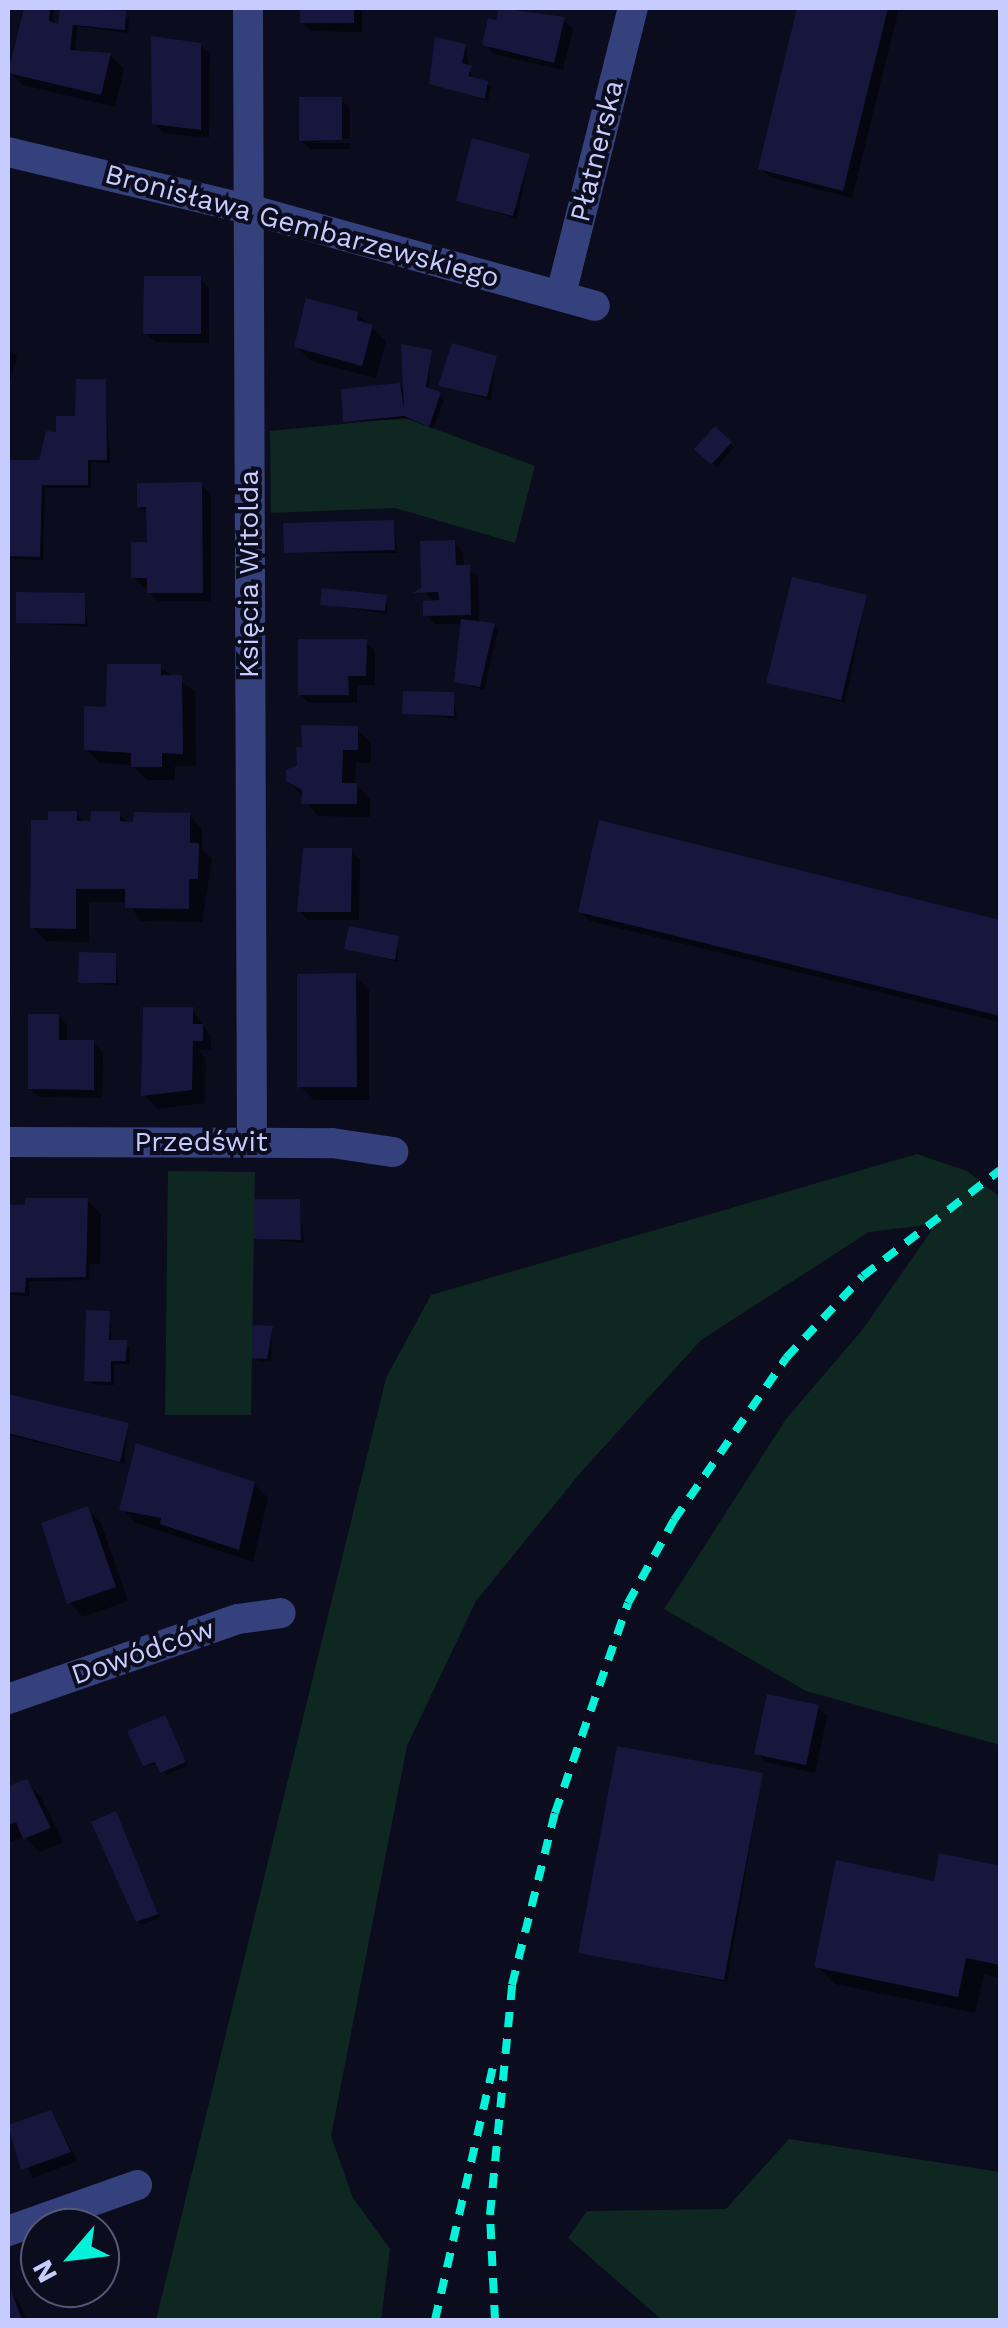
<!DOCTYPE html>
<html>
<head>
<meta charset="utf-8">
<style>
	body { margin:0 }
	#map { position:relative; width:1008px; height:2328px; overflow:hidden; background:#0b0c1d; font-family:"Work Sans",sans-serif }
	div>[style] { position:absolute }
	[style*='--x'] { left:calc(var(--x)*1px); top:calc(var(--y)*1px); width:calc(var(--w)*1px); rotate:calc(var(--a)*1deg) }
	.green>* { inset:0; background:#0e2721 }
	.shadow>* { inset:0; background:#0007 }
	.building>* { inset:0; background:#17173e }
	.minor>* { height:30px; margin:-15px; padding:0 15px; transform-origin:15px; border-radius:15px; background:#35417d }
	.rail>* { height:8px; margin-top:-4px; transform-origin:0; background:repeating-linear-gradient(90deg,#00f2d9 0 15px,transparent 0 27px) }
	span { translate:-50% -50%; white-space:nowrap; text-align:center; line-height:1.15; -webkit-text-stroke:8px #0b0c1d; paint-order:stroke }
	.street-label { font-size:28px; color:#c7ccff }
	.frame { position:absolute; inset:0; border:10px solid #c7ccff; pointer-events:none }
	.north { position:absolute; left:20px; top:2208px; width:100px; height:100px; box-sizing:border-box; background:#0b0c1d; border:2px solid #565977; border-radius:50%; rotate:242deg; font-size:28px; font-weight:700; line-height:40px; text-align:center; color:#c7ccff }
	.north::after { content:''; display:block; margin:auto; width:35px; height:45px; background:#00f2d9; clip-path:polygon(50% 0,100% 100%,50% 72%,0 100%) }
</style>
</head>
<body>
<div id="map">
	<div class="green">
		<div style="clip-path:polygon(405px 418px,535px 466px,515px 543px,395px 508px,271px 513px,270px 431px)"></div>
		<div style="clip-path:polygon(917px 1154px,967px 1171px,1000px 1197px,1000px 1745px,806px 1691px,664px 1609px,786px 1419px,863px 1329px,936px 1224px,869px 1232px,701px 1340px,581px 1472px,476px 1601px,407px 1746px,331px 2136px,353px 2198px,390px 2249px,381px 2320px,156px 2320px,386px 1378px,431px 1295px)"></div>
		<div style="clip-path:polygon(168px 1171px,255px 1172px,251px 1415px,165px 1415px)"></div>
		<div style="clip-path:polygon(789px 2139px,1000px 2172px,1000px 2320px,662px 2320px,568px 2238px,587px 2211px,726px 2209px)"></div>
	</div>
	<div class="shadow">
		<div style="clip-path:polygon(27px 8px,54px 8px,52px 25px,60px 27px,63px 8px,129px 18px,128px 33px,77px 26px,75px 51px,110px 55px,124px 69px,115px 107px,23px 85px,9px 72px)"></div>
		<div style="clip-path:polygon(302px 8px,362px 8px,362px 32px,311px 31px,302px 22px)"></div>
		<div style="clip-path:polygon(501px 8px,563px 20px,573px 29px,563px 70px,494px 54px,485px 44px)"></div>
		<div style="clip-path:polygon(799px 8px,899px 8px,852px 198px,770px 177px,760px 168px)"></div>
		<div style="clip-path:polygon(200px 45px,210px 54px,209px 138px,164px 133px,154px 123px)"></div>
		<div style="clip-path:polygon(465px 46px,472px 79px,491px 87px,488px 101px,431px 83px)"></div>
		<div style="clip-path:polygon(341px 100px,350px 109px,350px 138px,307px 143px,350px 143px,350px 149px,310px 149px,301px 140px)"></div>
		<div style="clip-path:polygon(529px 156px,517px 219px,459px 200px)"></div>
		<div style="clip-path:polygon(200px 278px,209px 288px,209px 343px,155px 342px,145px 333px)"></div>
		<div style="clip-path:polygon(357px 314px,386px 341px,376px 378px,311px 361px,297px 347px)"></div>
		<div style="clip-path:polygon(8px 350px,17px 356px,8px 390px)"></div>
		<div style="clip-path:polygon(430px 352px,429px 391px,444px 399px,433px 429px,410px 419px,346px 421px,399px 385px,406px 392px)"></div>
		<div style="clip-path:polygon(496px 358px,491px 400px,441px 385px)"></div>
		<div style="clip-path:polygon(105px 382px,110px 463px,91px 463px,91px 488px,45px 488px,43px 560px,11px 559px,8px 573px,8px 545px,40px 462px)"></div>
		<div style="clip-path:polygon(715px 430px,734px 447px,717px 467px,698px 449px)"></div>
		<div style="clip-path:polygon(201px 485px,211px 494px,211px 601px,158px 601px,134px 577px,150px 544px,149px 516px,139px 506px)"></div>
		<div style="clip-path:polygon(393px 522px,398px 553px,287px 552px)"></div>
		<div style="clip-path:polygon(454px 542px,463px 552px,464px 567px,478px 576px,479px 624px,498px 629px,484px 690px,456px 681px,463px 624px,435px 624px,426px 615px,435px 603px,424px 591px)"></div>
		<div style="clip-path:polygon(84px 595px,88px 627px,18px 622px)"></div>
		<div style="clip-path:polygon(386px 597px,388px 614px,323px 604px)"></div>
		<div style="clip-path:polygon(866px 597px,845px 703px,769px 682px)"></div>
		<div style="clip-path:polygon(8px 620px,11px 668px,8px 668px)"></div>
		<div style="clip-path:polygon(366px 642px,375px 651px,375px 685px,357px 685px,357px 703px,309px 703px,300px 694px)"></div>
		<div style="clip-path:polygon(160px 667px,195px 691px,196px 766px,175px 766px,175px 780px,147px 780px,132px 765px,100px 763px,86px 749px,108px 709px)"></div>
		<div style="clip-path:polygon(453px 695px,457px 719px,404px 713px)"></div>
		<div style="clip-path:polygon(357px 729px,371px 743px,371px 763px,356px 763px,355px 784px,370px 799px,370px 817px,318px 816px,289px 781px,304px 748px)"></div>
		<div style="clip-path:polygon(76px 814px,86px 823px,119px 814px,129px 824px,189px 815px,202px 829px,202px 850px,212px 859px,202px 922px,141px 921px,127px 902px,89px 902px,89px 942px,46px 941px,32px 927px,50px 823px)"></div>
		<div style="clip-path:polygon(601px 823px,1000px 922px,1000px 1022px,590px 921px,580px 912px)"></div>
		<div style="clip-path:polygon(351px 850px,360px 860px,359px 920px,308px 920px,299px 911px)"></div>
		<div style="clip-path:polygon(398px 938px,398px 962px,347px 948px)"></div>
		<div style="clip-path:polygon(115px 955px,119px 986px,80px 982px)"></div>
		<div style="clip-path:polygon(8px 956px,10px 959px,11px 1017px,8px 1017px)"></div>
		<div style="clip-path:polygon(355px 976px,369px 990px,369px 1100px,314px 1100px,300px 1086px)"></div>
		<div style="clip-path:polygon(192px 1010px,211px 1036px,211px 1050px,198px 1050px,206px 1058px,205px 1103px,158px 1109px,144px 1095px)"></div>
		<div style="clip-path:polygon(58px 1016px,67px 1025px,67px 1043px,93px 1043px,103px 1052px,102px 1098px,39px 1097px,30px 1088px)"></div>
		<div style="clip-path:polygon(87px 1200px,101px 1214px,100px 1264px,90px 1264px,89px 1280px,29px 1281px,29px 1296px,9px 1295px,9px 1397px,128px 1426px,124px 1464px,9px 1435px,8px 1502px,9px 1208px)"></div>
		<div style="clip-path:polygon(299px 1202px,304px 1243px,256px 1238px)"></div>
		<div style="clip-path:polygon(109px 1313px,112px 1343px,130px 1347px,129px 1364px,114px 1364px,114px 1385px,91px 1384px)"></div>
		<div style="clip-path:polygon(272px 1329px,271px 1362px,258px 1361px,254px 1357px)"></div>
		<div style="clip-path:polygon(138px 1446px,254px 1484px,268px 1498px,253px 1562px,136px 1523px,122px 1509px)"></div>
		<div style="clip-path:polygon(87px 1509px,101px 1523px,128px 1601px,83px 1617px,70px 1603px)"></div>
		<div style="clip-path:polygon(817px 1707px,827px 1716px,815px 1773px,766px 1762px,757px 1753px)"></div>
		<div style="clip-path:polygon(164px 1718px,188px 1766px,166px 1775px,159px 1765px,145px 1765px)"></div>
		<div style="clip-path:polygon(762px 1775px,727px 1982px,581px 1952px)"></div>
		<div style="clip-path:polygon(26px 1782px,40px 1796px,63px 1842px,39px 1852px,25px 1837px,8px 1843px,8px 1789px)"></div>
		<div style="clip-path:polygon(115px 1814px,160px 1918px,142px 1925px,138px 1921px)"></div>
		<div style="clip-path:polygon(941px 1856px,1000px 1868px,1000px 1978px,984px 1974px,975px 2013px,835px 1984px,817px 1966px,936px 1884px)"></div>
		<div style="clip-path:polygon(50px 2112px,78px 2161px,33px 2178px,9px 2127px)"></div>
		<div style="clip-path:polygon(10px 2293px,20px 2302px,26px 2320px,8px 2320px)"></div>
	</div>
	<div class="building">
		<div style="clip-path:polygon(24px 8px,50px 8px,49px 21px,58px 24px,60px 8px,126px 11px,125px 30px,73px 25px,70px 50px,111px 53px,101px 95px,8px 73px)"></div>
		<div style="clip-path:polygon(300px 8px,354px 8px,354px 23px,300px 23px)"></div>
		<div style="clip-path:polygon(499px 8px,565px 17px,554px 63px,482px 45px,488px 18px,496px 20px)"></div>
		<div style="clip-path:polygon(797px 8px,888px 8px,843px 191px,758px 169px)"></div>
		<div style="clip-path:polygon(151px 36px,201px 43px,201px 130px,152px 124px)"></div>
		<div style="clip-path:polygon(435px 37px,466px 44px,462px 63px,472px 66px,468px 76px,488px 81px,485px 99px,429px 84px)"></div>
		<div style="clip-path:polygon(299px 97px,342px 97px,342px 140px,299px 141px)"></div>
		<div style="clip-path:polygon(472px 138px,530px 154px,513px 216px,456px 201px)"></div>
		<div style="clip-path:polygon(144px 276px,201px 276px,201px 334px,143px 334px)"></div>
		<div style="clip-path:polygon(306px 298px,358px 312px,357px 320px,373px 325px,362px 366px,294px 347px)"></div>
		<div style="clip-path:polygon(452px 343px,497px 356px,487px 397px,438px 386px)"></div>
		<div style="clip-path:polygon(401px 344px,432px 350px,426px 387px,441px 392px,429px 427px,404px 416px,343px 422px,341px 389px,400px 383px,404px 409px)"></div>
		<div style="clip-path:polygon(76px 379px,106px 379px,107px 460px,88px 460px,88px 485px,42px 485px,40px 557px,8px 556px,8px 460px,39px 460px,46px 431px,56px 432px,56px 416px,75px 416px)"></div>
		<div style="clip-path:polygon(715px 426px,732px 442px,711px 465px,694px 449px)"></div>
		<div style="clip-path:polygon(202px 482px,203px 593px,147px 593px,147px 578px,131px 578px,131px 542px,147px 542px,146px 507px,137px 507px,137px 483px)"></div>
		<div style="clip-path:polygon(394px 520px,395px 550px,284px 553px,283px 523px)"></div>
		<div style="clip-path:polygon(455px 540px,456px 565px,470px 565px,471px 615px,423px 616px,423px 601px,439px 600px,438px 592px,413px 593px,421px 588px,420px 541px)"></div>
		<div style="clip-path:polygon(792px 577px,867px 595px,841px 700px,766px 683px)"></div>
		<div style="clip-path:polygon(322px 588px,387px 595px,385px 611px,320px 605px)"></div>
		<div style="clip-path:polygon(16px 592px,85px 593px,85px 624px,16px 623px)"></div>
		<div style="clip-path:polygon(461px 619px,495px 623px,480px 687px,454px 682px)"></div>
		<div style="clip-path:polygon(298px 639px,367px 639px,366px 676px,348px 676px,349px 695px,298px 695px)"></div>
		<div style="clip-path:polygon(107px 664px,161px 664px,161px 675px,182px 675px,183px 754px,162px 753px,162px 767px,131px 767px,131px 753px,84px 750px,84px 706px,106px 707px)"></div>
		<div style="clip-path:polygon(403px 691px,454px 692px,454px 716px,402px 714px)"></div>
		<div style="clip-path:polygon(301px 725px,358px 726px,358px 750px,343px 750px,342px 783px,357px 783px,357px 804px,301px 804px,302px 790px,286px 781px,286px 770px,297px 765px,296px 747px,302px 747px)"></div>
		<div style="clip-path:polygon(48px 811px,77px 811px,77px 821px,90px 821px,91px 811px,120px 811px,120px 821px,133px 822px,134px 812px,190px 813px,190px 843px,199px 843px,198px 879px,189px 879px,189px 909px,125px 908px,125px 889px,76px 889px,76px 929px,30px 928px,31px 820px,48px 820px)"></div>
		<div style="clip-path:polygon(599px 820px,1000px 920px,1000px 1016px,578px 912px)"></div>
		<div style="clip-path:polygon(303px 848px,352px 848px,351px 912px,297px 912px)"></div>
		<div style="clip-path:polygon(349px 926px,399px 936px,395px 960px,344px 949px)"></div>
		<div style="clip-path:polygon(79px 952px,116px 953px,116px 983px,78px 983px)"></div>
		<div style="clip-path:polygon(356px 973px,357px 1087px,297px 1087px,297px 974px)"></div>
		<div style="clip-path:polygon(143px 1007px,193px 1007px,193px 1024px,203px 1024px,203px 1041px,193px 1041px,192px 1090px,141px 1096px)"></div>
		<div style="clip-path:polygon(28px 1014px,59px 1014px,59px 1040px,94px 1040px,94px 1090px,28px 1089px)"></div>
		<div style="clip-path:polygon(25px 1198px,88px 1198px,86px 1277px,26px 1278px,25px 1293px,8px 1292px,8px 1205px,25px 1205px)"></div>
		<div style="clip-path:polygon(254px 1199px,300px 1199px,301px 1240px,254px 1239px)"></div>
		<div style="clip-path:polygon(86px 1310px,110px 1311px,109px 1340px,127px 1340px,126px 1361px,111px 1361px,111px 1382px,84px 1381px)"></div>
		<div style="clip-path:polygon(252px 1325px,273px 1326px,267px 1359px,252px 1358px)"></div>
		<div style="clip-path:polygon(8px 1394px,129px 1423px,120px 1462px,8px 1433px)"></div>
		<div style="clip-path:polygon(136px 1443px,255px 1482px,239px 1550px,160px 1524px,161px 1518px,119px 1510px)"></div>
		<div style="clip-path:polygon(88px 1506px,116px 1587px,67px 1604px,41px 1523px)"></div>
		<div style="clip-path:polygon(767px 1694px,819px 1705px,806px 1765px,754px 1754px)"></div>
		<div style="clip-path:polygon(165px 1715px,186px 1762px,160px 1773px,155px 1762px,143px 1766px,127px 1731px)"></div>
		<div style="clip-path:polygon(617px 1746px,763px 1773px,724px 1980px,578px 1953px)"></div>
		<div style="clip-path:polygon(27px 1779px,51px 1828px,23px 1839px,16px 1822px,8px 1825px,8px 1786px)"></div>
		<div style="clip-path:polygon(116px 1811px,158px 1914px,136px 1922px,91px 1822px)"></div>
		<div style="clip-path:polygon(939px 1853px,1000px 1866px,1000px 1965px,966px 1958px,958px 1997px,814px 1967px,836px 1860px,934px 1881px)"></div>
		<div style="clip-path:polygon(51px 2110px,71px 2152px,21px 2170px,8px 2125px)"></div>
		<div style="clip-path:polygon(11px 2290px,22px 2320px,8px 2320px)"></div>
	</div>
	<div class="minor">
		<div style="--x:248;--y:8;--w:1133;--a:89.8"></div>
		<div style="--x:8;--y:152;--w:247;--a:13.4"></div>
		<div style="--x:248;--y:209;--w:360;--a:15.6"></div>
		<div style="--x:561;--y:294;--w:295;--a:-75.9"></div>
		<div style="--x:8;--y:1142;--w:324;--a:0.2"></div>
		<div style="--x:332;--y:1143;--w:62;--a:8.4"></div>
		<div style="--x:8;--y:1699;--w:244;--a:-19.2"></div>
		<div style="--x:238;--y:1619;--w:43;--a:-7.9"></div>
		<div style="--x:8;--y:2231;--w:137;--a:-19.6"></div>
	</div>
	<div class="rail">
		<div style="--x:435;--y:2320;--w:265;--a:-77.1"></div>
		<div style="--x:495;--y:2320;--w:105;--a:-92.7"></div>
		<div style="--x:490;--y:2215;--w:231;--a:-84.5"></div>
		<div style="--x:512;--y:1985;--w:177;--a:-76"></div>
		<div style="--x:555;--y:1813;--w:222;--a:-70.8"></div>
		<div style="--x:628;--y:1603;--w:95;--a:-61"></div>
		<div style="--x:674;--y:1520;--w:197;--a:-55.3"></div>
		<div style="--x:786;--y:1358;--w:112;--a:-46.8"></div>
		<div style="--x:863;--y:1276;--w:173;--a:-37.7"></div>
	</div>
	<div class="street-label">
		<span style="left:597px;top:151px;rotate:-76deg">Płatnerska</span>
		<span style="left:302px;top:226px;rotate:15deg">Bronisława Gembarzewskiego</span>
		<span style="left:249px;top:574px;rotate:-90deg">Księcia Witolda</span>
		<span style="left:201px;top:1142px">Przedświt</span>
		<span style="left:143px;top:1652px;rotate:-19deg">Dowódców</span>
	</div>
	<div class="frame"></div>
	<div class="north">N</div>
</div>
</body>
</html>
